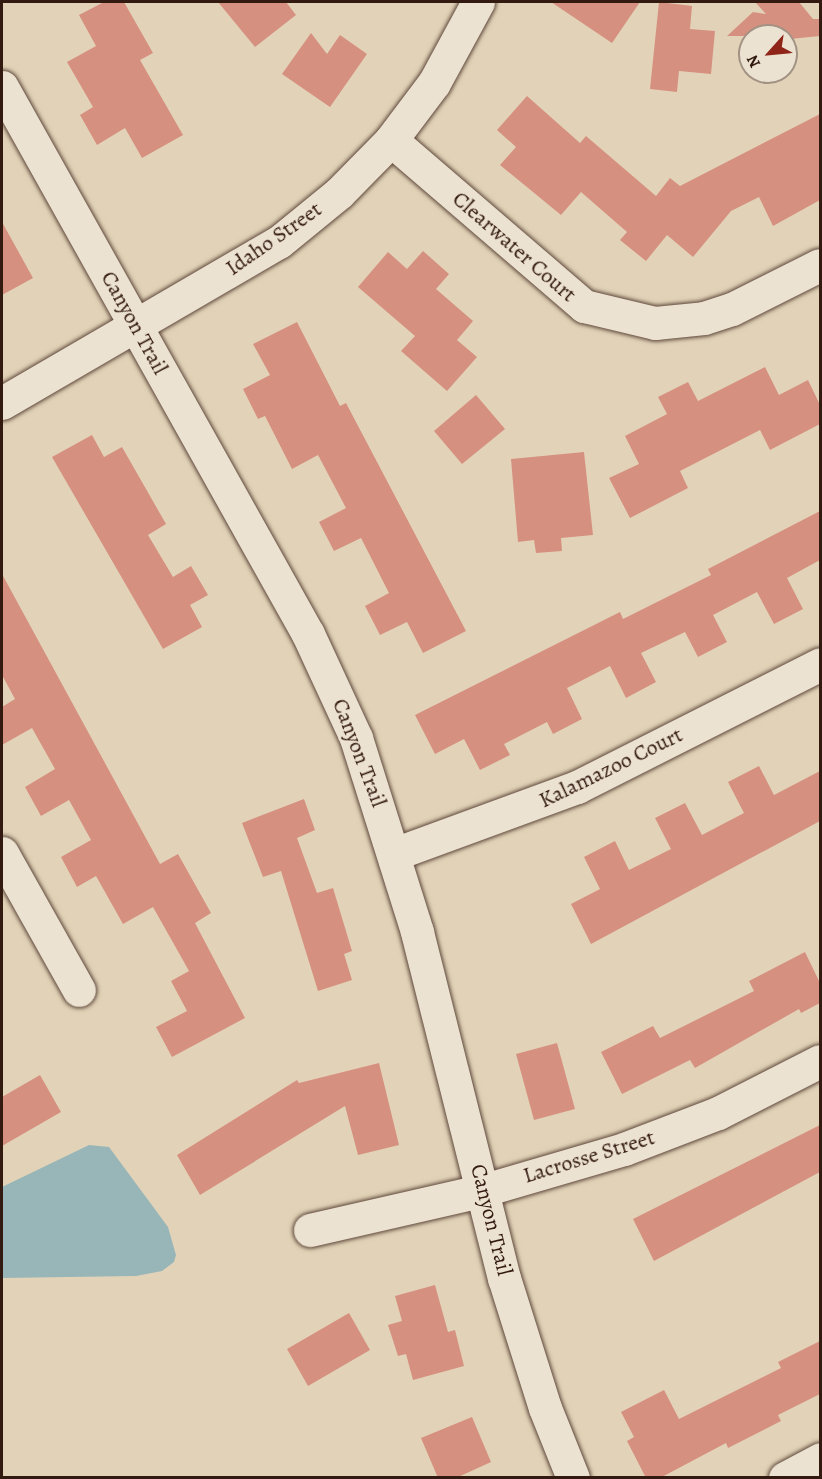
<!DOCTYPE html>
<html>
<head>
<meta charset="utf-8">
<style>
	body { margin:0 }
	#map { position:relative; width:822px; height:1479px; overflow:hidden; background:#e2d3b8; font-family:Alegreya,serif }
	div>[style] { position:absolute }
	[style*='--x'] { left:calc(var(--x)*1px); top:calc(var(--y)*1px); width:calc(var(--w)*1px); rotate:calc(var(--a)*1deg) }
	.water>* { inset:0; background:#98b6b8 }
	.building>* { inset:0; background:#d69080 }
	.roads { filter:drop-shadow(0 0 2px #5f483b) drop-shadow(0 0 2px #5f483b) }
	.minor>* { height:33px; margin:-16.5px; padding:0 16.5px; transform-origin:16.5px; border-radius:16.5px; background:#ece2d1 }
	span { translate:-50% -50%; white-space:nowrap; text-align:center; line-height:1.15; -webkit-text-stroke:5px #ece2d1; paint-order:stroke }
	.street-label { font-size:22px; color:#331a11 }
	.frame { position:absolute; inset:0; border:3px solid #331a11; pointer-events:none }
	.north { position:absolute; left:738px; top:24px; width:60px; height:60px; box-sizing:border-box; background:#ece2d1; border:2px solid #a29284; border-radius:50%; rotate:243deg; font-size:16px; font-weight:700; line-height:24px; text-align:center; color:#331a11 }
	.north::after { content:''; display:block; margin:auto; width:21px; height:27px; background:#8f2418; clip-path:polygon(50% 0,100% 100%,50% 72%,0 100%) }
</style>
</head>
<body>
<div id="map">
	<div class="water">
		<div style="clip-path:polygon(89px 1145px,109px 1147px,168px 1227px,176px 1255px,174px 1262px,162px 1271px,136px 1276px,2px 1278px,2px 1187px)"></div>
	</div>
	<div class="building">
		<div style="clip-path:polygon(104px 2px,124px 2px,153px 53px,140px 60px,183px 135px,142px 158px,125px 128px,97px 145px,80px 115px,93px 107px,67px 62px,96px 46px,79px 15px)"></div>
		<div style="clip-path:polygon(218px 2px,286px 2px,296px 15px,255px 47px)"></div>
		<div style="clip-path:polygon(551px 2px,640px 2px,612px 43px)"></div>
		<div style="clip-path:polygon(659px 2px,692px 6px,690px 29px,715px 31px,711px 74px,679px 71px,677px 92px,650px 89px)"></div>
		<div style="clip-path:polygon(755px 2px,799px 2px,813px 19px,820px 19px,820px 36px,790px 39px,787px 36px,727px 36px,753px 12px,766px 14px)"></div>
		<div style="clip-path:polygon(311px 33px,327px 54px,340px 35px,367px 54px,330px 107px,282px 74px)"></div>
		<div style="clip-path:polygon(527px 96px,580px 143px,586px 136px,656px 196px,670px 178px,680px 186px,820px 114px,820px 200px,773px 226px,759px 197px,731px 211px,693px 257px,667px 235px,646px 261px,620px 240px,627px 232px,581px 192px,561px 215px,500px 165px,516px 147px,497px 130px)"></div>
		<div style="clip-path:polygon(2px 222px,33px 278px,2px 295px)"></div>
		<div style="clip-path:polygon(423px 251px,449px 274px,436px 289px,473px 321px,457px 340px,477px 357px,447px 391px,401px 351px,415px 336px,358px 287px,388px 252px,407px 269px)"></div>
		<div style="clip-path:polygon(297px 322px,340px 406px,346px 403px,466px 631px,423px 653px,407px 622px,380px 635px,365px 606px,389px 593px,361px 538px,334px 551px,319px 522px,346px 508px,318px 455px,292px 469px,265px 416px,258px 419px,243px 389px,270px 375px,253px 344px)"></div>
		<div style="clip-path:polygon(765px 367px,779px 395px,808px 380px,820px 405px,820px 424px,770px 450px,760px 430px,680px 471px,688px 488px,630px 518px,609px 478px,639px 464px,625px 436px,667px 414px,658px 397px,688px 382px,698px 401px)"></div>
		<div style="clip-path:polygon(476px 395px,505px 429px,462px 464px,434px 431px)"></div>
		<div style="clip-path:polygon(92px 435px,104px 457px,122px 447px,166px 524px,148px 535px,173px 577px,191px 566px,208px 595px,190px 605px,202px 627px,163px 649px,52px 457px)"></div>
		<div style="clip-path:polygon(584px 452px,593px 535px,561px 538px,562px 551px,536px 553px,534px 540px,518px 542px,511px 459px)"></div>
		<div style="clip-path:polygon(820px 511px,820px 560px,787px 578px,803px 609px,774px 624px,757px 592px,713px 615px,727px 642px,698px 657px,685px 632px,641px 653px,656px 682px,626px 698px,610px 666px,567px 688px,582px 719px,553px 734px,547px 722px,504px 744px,510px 755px,480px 770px,464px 739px,435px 754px,415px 715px,620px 612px,623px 619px,711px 575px,708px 569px)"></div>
		<div style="clip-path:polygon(2px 574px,160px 864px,178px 854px,211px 913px,195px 923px,245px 1018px,172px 1057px,156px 1027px,187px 1011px,171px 981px,189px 971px,153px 907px,123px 924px,96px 876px,77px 887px,61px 857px,91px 840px,69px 800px,41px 816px,25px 787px,55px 769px,32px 728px,2px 745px,2px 707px,15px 699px,2px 675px)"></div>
		<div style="clip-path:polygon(759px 766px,774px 795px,820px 771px,820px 821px,591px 944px,571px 904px,600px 889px,584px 857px,615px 841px,629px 870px,671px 849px,655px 818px,685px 803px,702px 835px,744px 813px,728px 782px)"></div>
		<div style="clip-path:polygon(304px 799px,315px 830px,297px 838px,317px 893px,333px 888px,352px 951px,344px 954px,352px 980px,318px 991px,281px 871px,263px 877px,242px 823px)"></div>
		<div style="clip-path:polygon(805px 952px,820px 983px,820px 1003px,801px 1013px,799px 1009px,695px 1068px,690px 1060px,622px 1094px,601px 1052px,653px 1026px,660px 1038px,754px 991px,749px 981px)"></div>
		<div style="clip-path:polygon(557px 1043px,575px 1109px,534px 1120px,516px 1054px)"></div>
		<div style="clip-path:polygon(379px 1063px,399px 1145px,358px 1155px,345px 1106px,200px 1195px,177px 1155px,297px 1080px,299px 1083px)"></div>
		<div style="clip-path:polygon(40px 1075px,61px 1112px,2px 1146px,2px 1097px)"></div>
		<div style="clip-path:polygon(820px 1125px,820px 1172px,654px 1261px,633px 1219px)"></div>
		<div style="clip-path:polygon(435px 1285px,448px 1332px,455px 1330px,464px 1366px,413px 1380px,406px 1354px,398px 1356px,388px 1325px,402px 1321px,395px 1296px)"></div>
		<div style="clip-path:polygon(349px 1313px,370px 1350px,308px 1386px,287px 1349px)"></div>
		<div style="clip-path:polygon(820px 1341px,820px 1394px,778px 1415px,781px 1421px,728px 1448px,726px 1443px,660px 1478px,646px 1478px,627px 1441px,634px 1437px,621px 1412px,664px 1390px,679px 1419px,781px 1368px,778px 1362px)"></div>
		<div style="clip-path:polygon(472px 1417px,491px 1462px,456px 1478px,438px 1478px,421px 1438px)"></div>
	</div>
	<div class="roads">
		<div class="minor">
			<div style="--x:2;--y:87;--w:627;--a:60.78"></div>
			<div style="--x:308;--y:634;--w:115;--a:65.2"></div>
			<div style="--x:356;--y:738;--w:203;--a:72.5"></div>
			<div style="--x:417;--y:932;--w:357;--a:75.9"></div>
			<div style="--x:504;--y:1278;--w:136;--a:72.5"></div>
			<div style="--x:545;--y:1408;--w:75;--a:68.2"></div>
			<div style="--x:391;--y:140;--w:255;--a:40.7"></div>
			<div style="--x:584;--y:306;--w:73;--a:13.5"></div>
			<div style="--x:655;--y:323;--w:49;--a:-5.8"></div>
			<div style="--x:704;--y:318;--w:29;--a:-18"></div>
			<div style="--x:732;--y:309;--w:98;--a:-26.6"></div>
			<div style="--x:2;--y:403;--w:320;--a:-30.2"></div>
			<div style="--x:279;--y:242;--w:77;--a:-39.2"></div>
			<div style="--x:339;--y:193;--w:74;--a:-45.5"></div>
			<div style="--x:391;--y:140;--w:71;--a:-53"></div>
			<div style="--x:434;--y:83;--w:92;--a:-61.5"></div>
			<div style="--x:2;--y:853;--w:157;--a:60.7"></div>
			<div style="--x:394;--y:854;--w:195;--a:-20.1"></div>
			<div style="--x:577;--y:787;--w:272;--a:-26.8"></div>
			<div style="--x:310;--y:1230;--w:179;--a:-12.9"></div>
			<div style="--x:484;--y:1190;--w:146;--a:-16.3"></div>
			<div style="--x:624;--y:1149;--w:101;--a:-21"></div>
			<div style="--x:718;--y:1113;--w:114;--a:-27"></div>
			<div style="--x:785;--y:1478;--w:40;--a:-28"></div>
		</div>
	</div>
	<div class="street-label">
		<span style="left:274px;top:239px;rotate:-35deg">Idaho Street</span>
		<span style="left:514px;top:247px;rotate:41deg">Clearwater Court</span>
		<span style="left:134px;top:323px;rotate:61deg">Canyon Trail</span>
		<span style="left:359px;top:753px;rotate:69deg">Canyon Trail</span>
		<span style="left:611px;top:768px;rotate:-26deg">Kalamazoo Court</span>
		<span style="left:589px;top:1157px;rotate:-17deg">Lacrosse Street</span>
		<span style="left:491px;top:1220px;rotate:76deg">Canyon Trail</span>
	</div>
	<div class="frame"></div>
	<div class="north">N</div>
</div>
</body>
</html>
